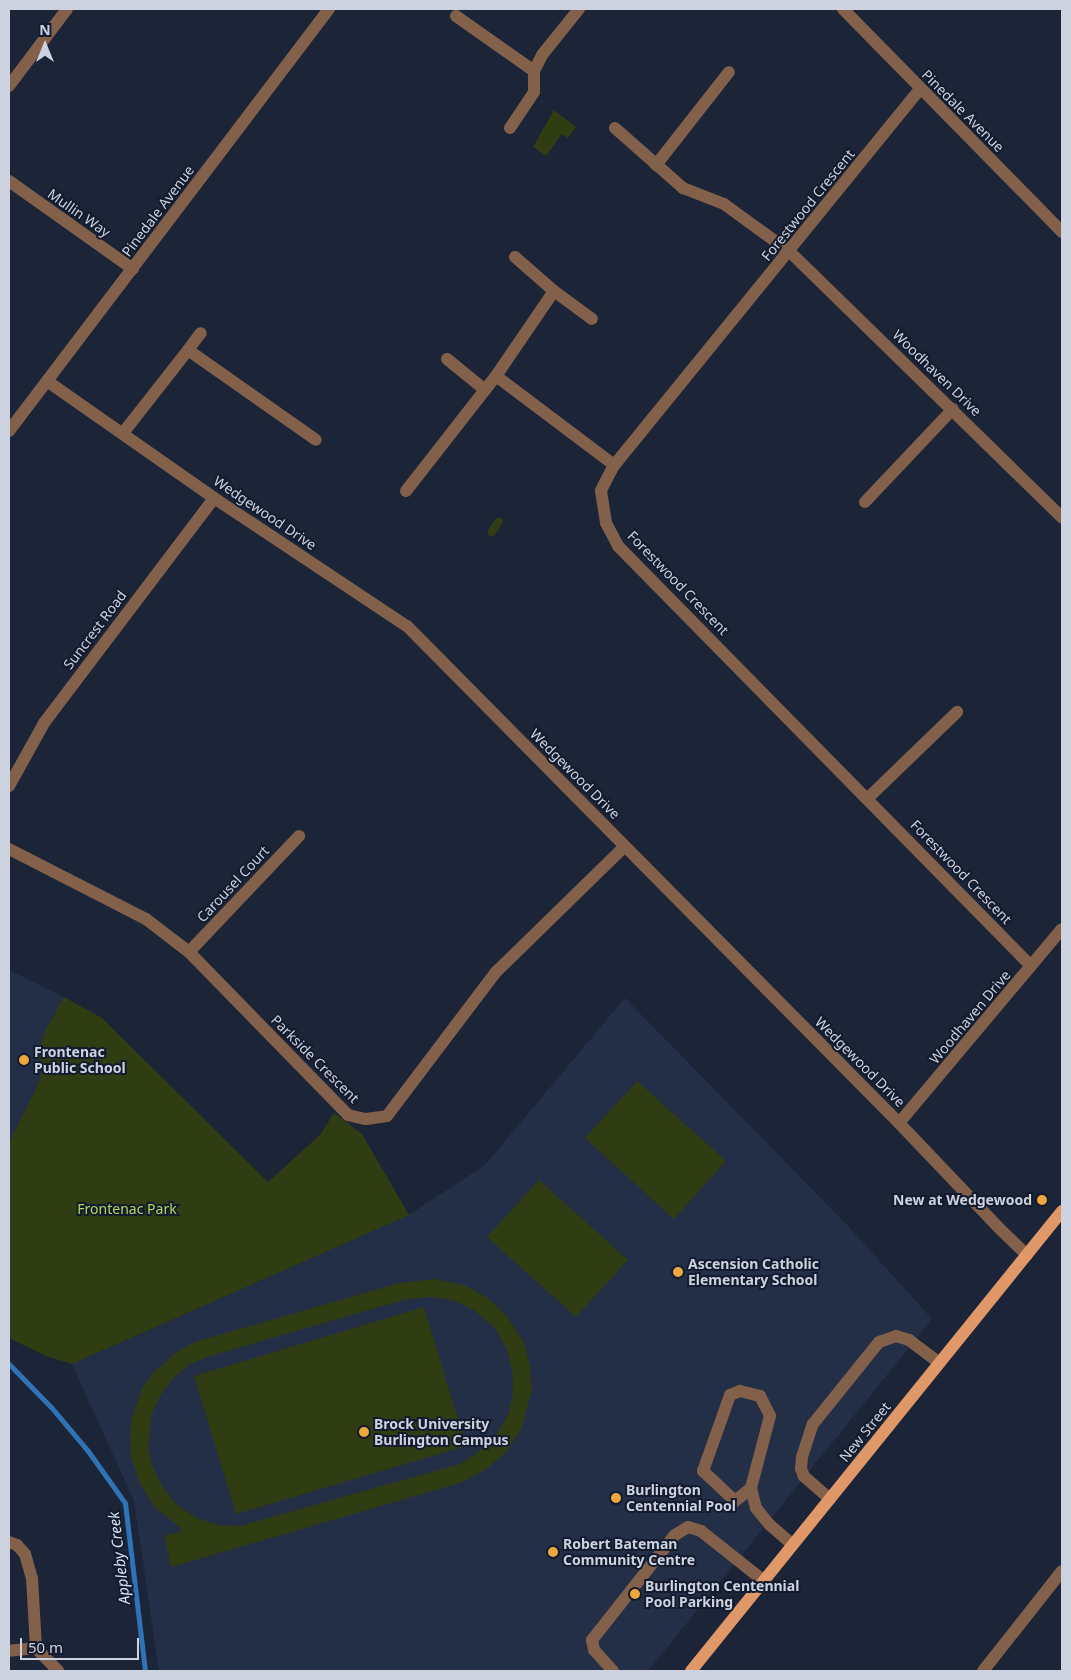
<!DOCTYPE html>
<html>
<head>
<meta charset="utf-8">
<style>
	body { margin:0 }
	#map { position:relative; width:1071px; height:1680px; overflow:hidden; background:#1c2538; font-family:"Noto Sans",sans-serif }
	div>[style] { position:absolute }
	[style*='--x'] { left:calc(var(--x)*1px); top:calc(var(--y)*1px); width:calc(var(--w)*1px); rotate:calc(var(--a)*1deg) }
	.built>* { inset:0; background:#232e47 }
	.green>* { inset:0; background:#303d12 }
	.stream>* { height:5px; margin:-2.5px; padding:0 2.5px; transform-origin:2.5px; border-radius:2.5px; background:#2e73b7 }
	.minor>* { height:12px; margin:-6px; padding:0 6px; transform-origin:6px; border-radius:6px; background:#836049 }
	.major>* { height:12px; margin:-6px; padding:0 6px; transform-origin:6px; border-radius:6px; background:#e19869 }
	.dots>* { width:14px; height:14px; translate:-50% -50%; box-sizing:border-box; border:2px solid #131b2e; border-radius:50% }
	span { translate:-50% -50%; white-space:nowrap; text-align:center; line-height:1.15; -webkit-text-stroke:4px #131b2e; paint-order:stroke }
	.street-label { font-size:14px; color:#ccd2df }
	.poi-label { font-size:14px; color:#ccd2df; font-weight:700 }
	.left { translate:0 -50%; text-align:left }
	.right { translate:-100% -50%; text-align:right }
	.park-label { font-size:14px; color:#b1d85d }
	.water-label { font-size:15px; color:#d5e5f8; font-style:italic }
	.frame { position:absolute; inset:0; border:10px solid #ccd2df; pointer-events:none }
	.north { position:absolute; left:20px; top:20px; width:50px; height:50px; -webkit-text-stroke:4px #131b2e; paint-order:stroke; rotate:0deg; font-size:14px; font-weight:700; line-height:20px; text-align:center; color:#ccd2df }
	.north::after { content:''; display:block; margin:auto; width:18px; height:22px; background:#ccd2df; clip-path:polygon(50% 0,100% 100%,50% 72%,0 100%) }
	.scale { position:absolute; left:20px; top:1638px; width:119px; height:22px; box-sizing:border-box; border:2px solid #ccd2df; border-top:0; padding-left:6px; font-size:15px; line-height:18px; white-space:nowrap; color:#ccd2df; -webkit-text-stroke:4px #131b2e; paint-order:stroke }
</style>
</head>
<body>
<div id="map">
	<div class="built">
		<div style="clip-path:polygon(9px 970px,64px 997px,47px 1027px,43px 1068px,38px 1084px,9px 1143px)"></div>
		<div style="clip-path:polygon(625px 998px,848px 1226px,932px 1319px,648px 1671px,159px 1671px,134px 1501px,72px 1364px,409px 1215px,485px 1165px)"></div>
	</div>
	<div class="green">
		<div style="clip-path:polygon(554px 110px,576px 127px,568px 138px,562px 134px,546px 156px,533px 147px)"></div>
		<div style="clip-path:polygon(496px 518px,501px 518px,503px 522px,495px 535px,490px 537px,487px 532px)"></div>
		<div style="clip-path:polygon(64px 997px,102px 1018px,268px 1182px,320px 1135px,334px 1113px,362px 1134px,409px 1215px,72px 1364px,46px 1356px,9px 1338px,9px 1143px,38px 1084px,43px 1068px,37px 1053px,47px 1027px)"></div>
		<div style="clip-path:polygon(637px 1081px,726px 1161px,674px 1219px,585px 1138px)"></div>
		<div style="clip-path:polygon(539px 1180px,628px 1260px,576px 1317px,487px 1237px)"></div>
		<div style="clip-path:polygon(evenodd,434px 1279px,464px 1285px,488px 1298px,506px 1315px,524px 1342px,530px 1367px,532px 1390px,521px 1430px,506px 1452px,485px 1470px,460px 1483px,171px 1567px,164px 1536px,183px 1530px,155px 1507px,141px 1486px,131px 1457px,130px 1435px,132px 1418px,142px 1388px,155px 1371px,177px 1352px,195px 1342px,399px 1283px,434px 1279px,430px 1297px,452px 1300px,474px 1310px,495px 1328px,507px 1350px,513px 1374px,513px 1393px,508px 1415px,494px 1438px,478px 1452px,460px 1464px,240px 1526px,218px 1525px,197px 1518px,176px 1504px,161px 1484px,152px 1465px,148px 1448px,152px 1413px,160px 1396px,172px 1379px,190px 1364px,210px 1356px,407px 1299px,430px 1297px)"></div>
		<div style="clip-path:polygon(424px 1307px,466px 1446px,236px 1514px,194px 1376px)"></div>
	</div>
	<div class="stream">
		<div style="--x:9;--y:1364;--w:60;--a:45.7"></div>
		<div style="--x:51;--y:1407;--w:57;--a:49.9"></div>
		<div style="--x:88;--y:1451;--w:64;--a:54.6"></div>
		<div style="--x:125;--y:1503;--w:169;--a:83.2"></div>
	</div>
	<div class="minor">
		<div style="--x:843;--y:9;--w:313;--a:45.5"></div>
		<div style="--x:456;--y:16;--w:95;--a:35.2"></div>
		<div style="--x:9;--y:86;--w:96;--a:-53"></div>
		<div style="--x:920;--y:89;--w:485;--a:129.1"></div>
		<div style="--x:614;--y:465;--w:29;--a:117"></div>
		<div style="--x:601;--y:491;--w:32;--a:81"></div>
		<div style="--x:606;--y:523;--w:26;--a:62"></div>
		<div style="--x:618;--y:546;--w:589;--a:45.48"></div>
		<div style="--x:510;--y:128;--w:43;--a:-56.3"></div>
		<div style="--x:534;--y:92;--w:21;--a:-90"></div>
		<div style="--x:534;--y:71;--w:18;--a:-63"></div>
		<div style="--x:542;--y:55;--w:59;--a:-51.2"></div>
		<div style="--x:615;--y:128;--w:91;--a:41.4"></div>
		<div style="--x:683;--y:188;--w:44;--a:21.3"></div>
		<div style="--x:724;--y:204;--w:82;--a:36"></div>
		<div style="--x:790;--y:252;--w:380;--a:44.3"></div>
		<div style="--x:656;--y:165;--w:118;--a:-51.9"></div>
		<div style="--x:9;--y:181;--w:152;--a:35.4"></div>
		<div style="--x:515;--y:257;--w:52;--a:41.1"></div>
		<div style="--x:554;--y:291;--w:47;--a:36.4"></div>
		<div style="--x:188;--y:350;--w:21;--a:-53"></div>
		<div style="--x:447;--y:359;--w:49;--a:39.2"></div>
		<div style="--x:496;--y:376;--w:148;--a:37"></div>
		<div style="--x:47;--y:381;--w:204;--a:35"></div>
		<div style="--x:214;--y:498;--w:232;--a:33.6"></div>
		<div style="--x:407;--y:626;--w:699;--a:45.29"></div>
		<div style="--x:899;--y:1123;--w:148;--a:46.4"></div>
		<div style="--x:1001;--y:1230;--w:36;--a:44"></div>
		<div style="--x:9;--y:431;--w:530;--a:-52.83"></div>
		<div style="--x:123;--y:433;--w:105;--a:-51.9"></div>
		<div style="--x:188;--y:350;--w:156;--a:35.1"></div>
		<div style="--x:406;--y:491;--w:146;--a:-52"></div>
		<div style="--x:496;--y:376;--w:103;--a:-55.7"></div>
		<div style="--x:865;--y:502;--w:128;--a:-46.6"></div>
		<div style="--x:9;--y:786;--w:72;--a:-60.9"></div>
		<div style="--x:44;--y:723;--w:282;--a:-52.9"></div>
		<div style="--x:868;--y:798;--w:124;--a:-44"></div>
		<div style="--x:9;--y:849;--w:154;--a:27.1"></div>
		<div style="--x:146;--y:919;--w:54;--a:37.5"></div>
		<div style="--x:189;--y:952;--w:228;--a:45.7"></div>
		<div style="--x:348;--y:1115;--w:18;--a:13"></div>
		<div style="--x:366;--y:1119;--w:21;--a:-8"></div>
		<div style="--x:387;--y:1116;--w:181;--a:-52.9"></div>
		<div style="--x:496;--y:972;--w:180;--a:-44.3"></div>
		<div style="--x:189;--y:952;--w:160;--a:-46.5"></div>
		<div style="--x:899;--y:1123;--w:253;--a:-50"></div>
		<div style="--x:751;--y:1488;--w:21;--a:141"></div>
		<div style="--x:735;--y:1501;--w:44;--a:-136.8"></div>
		<div style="--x:703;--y:1471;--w:81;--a:-70.4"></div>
		<div style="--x:730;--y:1395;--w:11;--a:-22"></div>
		<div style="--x:740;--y:1391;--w:21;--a:14"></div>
		<div style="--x:760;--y:1396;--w:22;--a:63"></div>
		<div style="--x:770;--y:1416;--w:74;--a:104.8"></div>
		<div style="--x:751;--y:1488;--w:21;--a:76"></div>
		<div style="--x:756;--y:1508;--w:22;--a:51"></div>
		<div style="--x:770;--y:1525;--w:30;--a:41"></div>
		<div style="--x:830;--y:1499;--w:35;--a:-139"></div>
		<div style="--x:804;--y:1476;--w:8;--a:-113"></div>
		<div style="--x:801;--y:1469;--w:12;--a:-85"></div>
		<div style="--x:802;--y:1457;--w:35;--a:-72"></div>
		<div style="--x:813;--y:1424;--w:105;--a:-51.2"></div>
		<div style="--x:879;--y:1342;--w:18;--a:-19"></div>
		<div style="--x:896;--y:1336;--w:14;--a:17"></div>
		<div style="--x:909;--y:1340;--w:38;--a:37"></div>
		<div style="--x:9;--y:1542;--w:9;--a:21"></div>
		<div style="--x:17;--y:1545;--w:12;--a:48"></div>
		<div style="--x:25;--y:1554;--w:25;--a:74"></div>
		<div style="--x:32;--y:1578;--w:70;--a:86.7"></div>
		<div style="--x:36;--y:1648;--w:27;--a:174"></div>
		<div style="--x:36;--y:1648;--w:32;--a:46"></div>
		<div style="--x:613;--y:1671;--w:28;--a:-132"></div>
		<div style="--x:594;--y:1650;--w:10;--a:-101"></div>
		<div style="--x:592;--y:1640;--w:134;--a:-51.7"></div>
		<div style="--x:675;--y:1535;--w:15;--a:-32"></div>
		<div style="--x:688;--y:1527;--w:14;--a:17"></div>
		<div style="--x:701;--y:1531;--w:80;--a:38.4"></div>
		<div style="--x:983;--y:1671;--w:127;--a:-51.7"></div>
	</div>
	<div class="major">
		<div style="--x:691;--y:1671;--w:591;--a:-51.11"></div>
	</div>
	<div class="dots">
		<div style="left:24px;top:1060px;background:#efa73e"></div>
		<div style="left:1042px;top:1200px;background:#efa73e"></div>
		<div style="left:678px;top:1272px;background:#efa73e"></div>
		<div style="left:364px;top:1432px;background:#efa73e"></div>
		<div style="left:616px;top:1498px;background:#efa73e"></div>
		<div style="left:553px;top:1552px;background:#efa73e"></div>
		<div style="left:635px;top:1594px;background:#efa73e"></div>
	</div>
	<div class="street-label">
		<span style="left:963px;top:111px;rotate:45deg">Pinedale Avenue</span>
		<span style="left:808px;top:205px;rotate:-51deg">Forestwood Crescent</span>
		<span style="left:158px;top:211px;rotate:-53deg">Pinedale Avenue</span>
		<span style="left:79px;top:213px;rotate:35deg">Mullin Way</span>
		<span style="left:937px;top:373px;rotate:44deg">Woodhaven Drive</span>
		<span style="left:265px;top:513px;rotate:34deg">Wedgewood Drive</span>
		<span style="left:678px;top:583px;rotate:46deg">Forestwood Crescent</span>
		<span style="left:95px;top:630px;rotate:-53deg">Suncrest Road</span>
		<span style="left:575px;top:774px;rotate:45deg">Wedgewood Drive</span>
		<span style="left:961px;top:872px;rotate:46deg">Forestwood Crescent</span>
		<span style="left:233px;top:884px;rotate:-47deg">Carousel Court</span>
		<span style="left:970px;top:1017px;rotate:-50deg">Woodhaven Drive</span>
		<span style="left:315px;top:1059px;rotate:45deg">Parkside Crescent</span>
		<span style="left:860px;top:1062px;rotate:45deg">Wedgewood Drive</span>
		<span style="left:865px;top:1432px;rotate:-51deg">New Street</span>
	</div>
	<div class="poi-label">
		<span class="left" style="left:34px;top:1060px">Frontenac<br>Public School</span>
		<span class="right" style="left:1032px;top:1200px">New at Wedgewood</span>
		<span class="left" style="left:688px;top:1272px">Ascension Catholic<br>Elementary School</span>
		<span class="left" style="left:374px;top:1432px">Brock University<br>Burlington Campus</span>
		<span class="left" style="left:626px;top:1498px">Burlington<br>Centennial Pool</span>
		<span class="left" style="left:563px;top:1552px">Robert Bateman<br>Community Centre</span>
		<span class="left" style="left:645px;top:1594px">Burlington Centennial<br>Pool Parking</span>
	</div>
	<div class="park-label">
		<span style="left:127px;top:1209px">Frontenac Park</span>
	</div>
	<div class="water-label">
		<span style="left:119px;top:1558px;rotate:-97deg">Appleby Creek</span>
	</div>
	<div class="frame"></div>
	<div class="north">N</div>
	<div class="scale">50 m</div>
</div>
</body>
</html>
